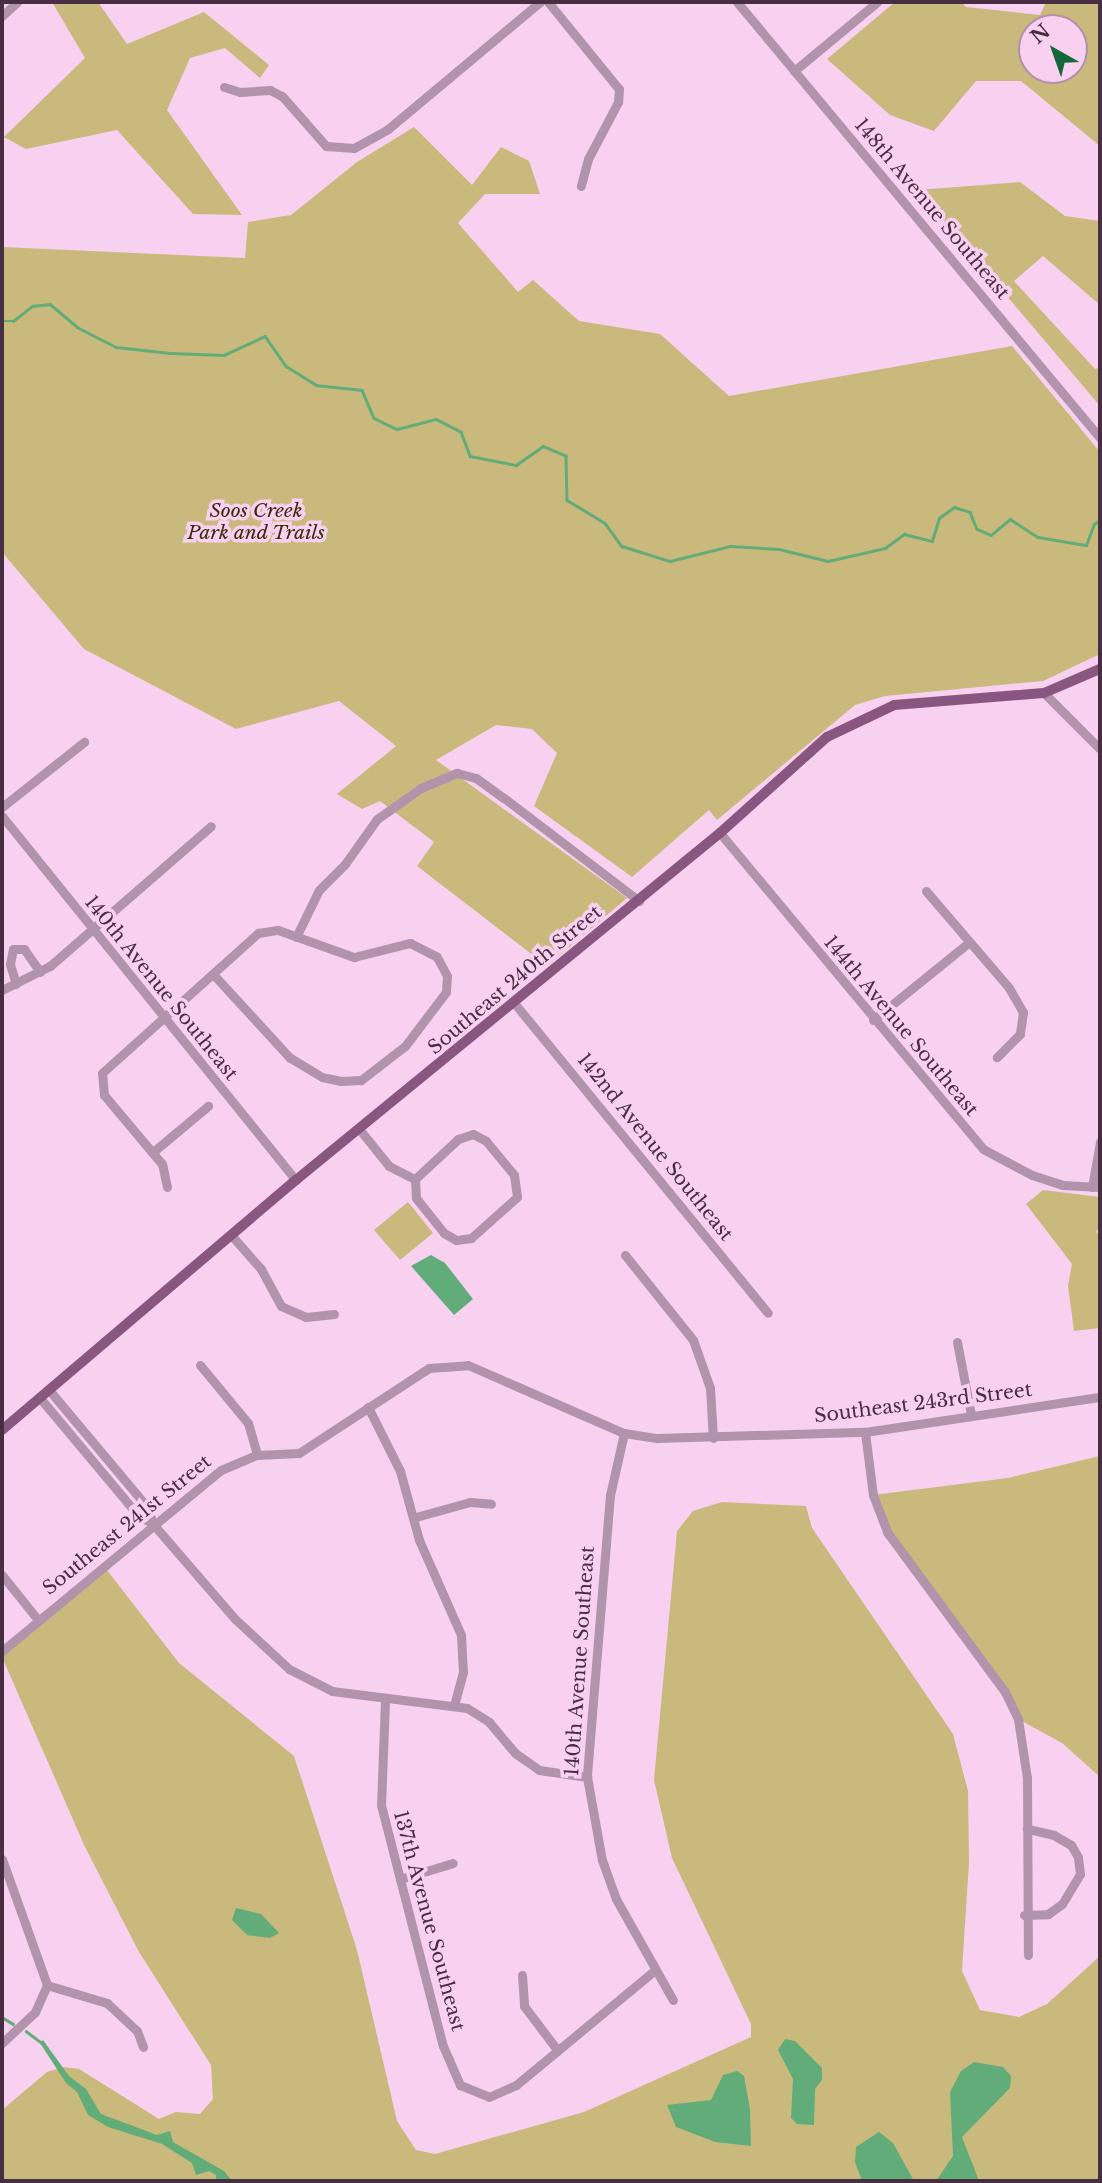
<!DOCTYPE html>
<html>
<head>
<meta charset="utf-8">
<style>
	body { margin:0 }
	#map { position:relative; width:1102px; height:2183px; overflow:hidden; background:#f8d0f0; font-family:"Libre Baskerville",serif }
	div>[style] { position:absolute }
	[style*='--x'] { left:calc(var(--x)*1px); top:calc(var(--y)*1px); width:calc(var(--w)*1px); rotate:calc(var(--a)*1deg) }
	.green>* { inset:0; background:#cab97d }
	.water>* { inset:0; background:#62ac7a }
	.stream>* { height:2.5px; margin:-1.25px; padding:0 1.25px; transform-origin:1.25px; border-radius:1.25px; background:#62ac7a }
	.minor>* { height:9px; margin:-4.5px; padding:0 4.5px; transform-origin:4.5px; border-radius:4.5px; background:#b194ab }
	.major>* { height:10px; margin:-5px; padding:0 5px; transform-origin:5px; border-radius:5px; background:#88567f }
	span { translate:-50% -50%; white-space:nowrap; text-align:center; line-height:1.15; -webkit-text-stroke:7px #f8d0f0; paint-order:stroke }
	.street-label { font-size:19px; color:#482e43 }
	.park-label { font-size:19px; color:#362c07; font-style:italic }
	.frame { position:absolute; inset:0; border:4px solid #482e43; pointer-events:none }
	.north { position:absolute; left:1018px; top:14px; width:70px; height:70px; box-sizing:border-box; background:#f8d0f0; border:2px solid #b28fab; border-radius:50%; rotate:320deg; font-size:19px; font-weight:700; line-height:28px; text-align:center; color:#482e43 }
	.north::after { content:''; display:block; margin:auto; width:24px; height:32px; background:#136738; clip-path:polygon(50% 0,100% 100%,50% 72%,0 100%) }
</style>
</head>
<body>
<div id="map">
	<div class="green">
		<div style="clip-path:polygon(52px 2px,98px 2px,127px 44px,204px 12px,269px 65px,260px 78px,225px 48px,190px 58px,167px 110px,242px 215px,193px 214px,117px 130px,26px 149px,4px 137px,85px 58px)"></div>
		<div style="clip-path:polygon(evenodd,895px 2px,961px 2px,966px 7px,1040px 15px,1046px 2px,1100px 2px,1100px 146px,1021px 81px,976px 81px,934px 131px,890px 115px,827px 59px,895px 2px,1032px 28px,1074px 28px,1074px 70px,1032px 70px,1032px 28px)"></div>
		<div style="clip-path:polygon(414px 127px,472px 185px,501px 147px,529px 161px,540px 194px,485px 194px,458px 223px,518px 292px,533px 280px,579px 321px,660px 334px,729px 396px,1012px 346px,1100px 452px,1100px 654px,1043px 681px,885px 696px,855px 705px,717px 820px,709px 810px,632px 877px,534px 806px,557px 753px,532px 729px,496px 725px,436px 760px,627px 898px,547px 966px,417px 866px,434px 842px,380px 801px,362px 809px,337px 794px,396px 746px,339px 701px,236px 729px,84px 649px,2px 552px,2px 247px,245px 258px,248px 222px,291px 215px,357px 162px)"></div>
		<div style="clip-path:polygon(1020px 182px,1065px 216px,1100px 221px,1100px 305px,1043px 256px,1014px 281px,1095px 369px,1100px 368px,1100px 406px,917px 190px)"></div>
		<div style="clip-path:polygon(1043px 1190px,1100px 1197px,1100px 1226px,1096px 1232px,1100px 1236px,1100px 1328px,1074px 1331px,1068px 1286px,1072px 1264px,1026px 1204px)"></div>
		<div style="clip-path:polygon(408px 1202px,433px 1233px,400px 1260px,374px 1230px)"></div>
		<div style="clip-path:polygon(1100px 1456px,1100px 1777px,1062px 1743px,1018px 1719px,1005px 1692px,900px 1553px,873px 1495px,1008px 1478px)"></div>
		<div style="clip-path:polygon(722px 1502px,806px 1506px,812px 1528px,953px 1734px,968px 1791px,969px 1862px,962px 1971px,980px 2010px,1019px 2017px,1047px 2004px,1100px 1956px,1100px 2181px,2px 2181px,2px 2110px,47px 2072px,64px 2067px,79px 2069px,159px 2119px,176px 2112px,200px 2114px,213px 2099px,211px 2065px,139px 1952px,85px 1847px,2px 1657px,2px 1651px,103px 1565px,179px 1663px,294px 1756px,357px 1950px,397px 2121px,416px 2150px,435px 2154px,584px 2112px,751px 2037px,751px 2024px,672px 1858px,654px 1780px,677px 1531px,693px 1511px)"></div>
	</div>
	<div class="water">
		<div style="clip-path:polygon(431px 1255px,445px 1263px,473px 1299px,454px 1315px,411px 1266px)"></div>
		<div style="clip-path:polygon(236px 1908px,261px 1914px,279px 1933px,270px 1938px,247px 1935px,232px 1920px)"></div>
		<div style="clip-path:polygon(785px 2039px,795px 2041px,822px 2068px,822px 2080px,815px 2089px,814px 2125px,797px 2124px,791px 2118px,793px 2079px,778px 2050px)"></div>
		<div style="clip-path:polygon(43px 2040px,69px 2076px,86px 2089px,101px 2114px,157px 2135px,170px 2131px,173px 2142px,224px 2171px,232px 2181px,216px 2181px,216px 2175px,209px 2171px,196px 2175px,192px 2163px,162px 2144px,108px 2127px,88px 2115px,77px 2092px,66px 2083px,40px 2043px)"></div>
		<div style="clip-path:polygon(974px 2062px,1003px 2067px,1011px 2076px,1010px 2088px,962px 2137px,979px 2181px,936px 2181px,953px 2156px,950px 2092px,961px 2071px)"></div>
		<div style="clip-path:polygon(737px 2071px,744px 2076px,750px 2109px,751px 2146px,715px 2142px,676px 2127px,667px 2105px,711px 2100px,723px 2075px)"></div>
		<div style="clip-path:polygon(879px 2132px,893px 2143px,914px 2181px,862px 2181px,855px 2162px,856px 2147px)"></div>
	</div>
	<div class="stream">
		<div style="--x:2;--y:321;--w:11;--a:0"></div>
		<div style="--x:13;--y:321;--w:24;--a:-38"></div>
		<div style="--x:32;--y:306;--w:18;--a:-6"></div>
		<div style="--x:50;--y:304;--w:35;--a:40"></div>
		<div style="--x:77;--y:327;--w:44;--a:27.1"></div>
		<div style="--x:116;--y:347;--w:54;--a:6.3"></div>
		<div style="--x:170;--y:353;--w:54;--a:2.1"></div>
		<div style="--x:224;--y:355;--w:45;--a:-24.9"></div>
		<div style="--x:265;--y:336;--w:37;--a:55"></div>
		<div style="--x:286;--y:366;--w:36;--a:32"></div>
		<div style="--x:316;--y:385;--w:46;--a:6.2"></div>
		<div style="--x:362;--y:390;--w:30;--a:67"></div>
		<div style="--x:374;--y:418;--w:25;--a:26"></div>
		<div style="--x:397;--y:429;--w:40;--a:-14.4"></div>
		<div style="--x:436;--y:419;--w:28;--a:27"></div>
		<div style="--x:461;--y:432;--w:26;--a:69"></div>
		<div style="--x:470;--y:456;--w:47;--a:11.1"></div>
		<div style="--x:516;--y:465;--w:33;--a:-35"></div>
		<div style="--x:543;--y:446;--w:25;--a:23"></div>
		<div style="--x:566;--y:456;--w:44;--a:88.7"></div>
		<div style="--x:567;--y:500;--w:44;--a:31.2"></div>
		<div style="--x:605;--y:523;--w:29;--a:54"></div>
		<div style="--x:622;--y:546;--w:50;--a:17.4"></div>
		<div style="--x:670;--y:561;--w:62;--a:-14"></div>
		<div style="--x:730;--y:546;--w:49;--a:3.5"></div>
		<div style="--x:779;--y:549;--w:50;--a:13.8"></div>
		<div style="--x:828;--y:561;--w:58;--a:-12.8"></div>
		<div style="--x:885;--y:548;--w:24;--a:-36"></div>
		<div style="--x:904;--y:534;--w:29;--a:14"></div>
		<div style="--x:932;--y:541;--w:24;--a:-73"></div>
		<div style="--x:939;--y:518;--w:19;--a:-36"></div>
		<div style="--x:954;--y:507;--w:17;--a:17"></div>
		<div style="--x:970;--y:512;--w:18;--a:68"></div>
		<div style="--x:977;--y:529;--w:15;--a:23"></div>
		<div style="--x:991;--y:535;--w:25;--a:-40"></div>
		<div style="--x:1010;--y:519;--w:33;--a:33"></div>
		<div style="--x:1038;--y:537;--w:49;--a:9.5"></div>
		<div style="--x:1086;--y:545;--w:22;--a:-69"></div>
		<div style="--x:1094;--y:524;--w:7;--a:-34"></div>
		<div style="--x:2;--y:2017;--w:13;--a:32"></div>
		<div style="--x:26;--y:2031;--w:21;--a:37"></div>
	</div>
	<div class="minor">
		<div style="--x:548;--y:2;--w:112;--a:50.8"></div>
		<div style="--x:619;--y:89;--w:13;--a:94"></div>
		<div style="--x:618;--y:102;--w:64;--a:117.8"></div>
		<div style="--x:588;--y:159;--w:28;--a:105"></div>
		<div style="--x:737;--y:2;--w:567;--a:50.22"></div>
		<div style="--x:2;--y:16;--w:21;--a:-43"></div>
		<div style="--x:794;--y:71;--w:108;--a:-39.7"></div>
		<div style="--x:224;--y:87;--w:17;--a:17"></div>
		<div style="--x:240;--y:92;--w:30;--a:-4"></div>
		<div style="--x:270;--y:90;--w:13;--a:27"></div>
		<div style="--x:282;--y:96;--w:67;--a:48.7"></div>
		<div style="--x:326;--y:146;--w:28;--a:4"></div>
		<div style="--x:354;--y:148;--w:39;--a:-29"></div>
		<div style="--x:388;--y:129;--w:198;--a:-39.9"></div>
		<div style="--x:1044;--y:693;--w:79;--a:45"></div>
		<div style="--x:2;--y:807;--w:105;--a:-38.4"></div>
		<div style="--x:2;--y:816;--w:468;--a:51.1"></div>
		<div style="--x:720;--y:833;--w:411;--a:50.2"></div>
		<div style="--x:983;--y:1149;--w:55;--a:28"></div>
		<div style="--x:1032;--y:1175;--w:32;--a:18"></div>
		<div style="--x:1062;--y:1185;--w:38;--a:3"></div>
		<div style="--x:926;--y:891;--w:128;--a:49.4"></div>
		<div style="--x:1009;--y:988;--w:28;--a:60"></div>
		<div style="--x:1023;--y:1012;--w:22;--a:98"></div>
		<div style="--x:1020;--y:1034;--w:33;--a:135"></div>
		<div style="--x:296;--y:937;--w:52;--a:-63.9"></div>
		<div style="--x:319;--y:890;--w:37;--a:-45"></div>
		<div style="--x:345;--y:864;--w:55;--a:-54.6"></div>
		<div style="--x:377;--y:819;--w:54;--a:-35.2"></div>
		<div style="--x:421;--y:788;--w:39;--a:-23"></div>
		<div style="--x:457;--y:773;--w:20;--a:15"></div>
		<div style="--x:476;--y:778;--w:34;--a:36"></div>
		<div style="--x:504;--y:798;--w:170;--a:37.3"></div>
		<div style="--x:16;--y:984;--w:21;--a:-107"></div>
		<div style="--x:10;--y:964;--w:15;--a:-79"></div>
		<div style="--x:13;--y:949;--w:11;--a:0"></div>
		<div style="--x:24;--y:949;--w:28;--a:55"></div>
		<div style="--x:2;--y:990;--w:54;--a:-26.6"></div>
		<div style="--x:50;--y:966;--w:213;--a:-41"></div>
		<div style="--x:515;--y:1004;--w:399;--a:50.7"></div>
		<div style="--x:873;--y:1020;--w:122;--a:-39"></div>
		<div style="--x:360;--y:1130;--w:46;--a:51.1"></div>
		<div style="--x:389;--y:1166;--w:29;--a:27"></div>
		<div style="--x:473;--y:1134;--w:15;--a:28"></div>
		<div style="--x:486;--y:1141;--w:44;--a:50.5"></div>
		<div style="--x:514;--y:1175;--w:22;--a:82"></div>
		<div style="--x:517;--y:1197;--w:62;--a:138.3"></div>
		<div style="--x:471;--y:1238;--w:15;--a:172"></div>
		<div style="--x:456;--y:1240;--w:14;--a:-150"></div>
		<div style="--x:444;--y:1233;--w:45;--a:-128.7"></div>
		<div style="--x:416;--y:1198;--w:19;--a:-93"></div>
		<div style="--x:415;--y:1179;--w:59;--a:-42.9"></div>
		<div style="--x:458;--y:1139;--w:16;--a:-18"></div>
		<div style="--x:153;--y:1152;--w:72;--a:-39.9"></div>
		<div style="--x:167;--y:1187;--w:24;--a:-102"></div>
		<div style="--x:162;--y:1164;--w:90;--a:-130"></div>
		<div style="--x:104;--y:1095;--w:22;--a:-95"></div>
		<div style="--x:102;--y:1073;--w:210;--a:-41.9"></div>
		<div style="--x:258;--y:933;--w:20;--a:-9"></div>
		<div style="--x:278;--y:930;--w:81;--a:19.6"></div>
		<div style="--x:354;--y:957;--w:58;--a:-14"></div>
		<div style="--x:410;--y:943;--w:30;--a:27"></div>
		<div style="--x:437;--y:957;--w:21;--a:62"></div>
		<div style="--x:447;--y:976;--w:16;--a:94"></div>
		<div style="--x:446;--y:992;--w:68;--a:127.2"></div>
		<div style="--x:405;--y:1046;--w:56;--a:142.3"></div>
		<div style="--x:361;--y:1080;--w:20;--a:177"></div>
		<div style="--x:341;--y:1081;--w:19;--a:-168"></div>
		<div style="--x:322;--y:1077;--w:37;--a:-149"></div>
		<div style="--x:290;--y:1058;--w:114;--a:-132.5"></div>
		<div style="--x:1092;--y:1187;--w:46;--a:-79.9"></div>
		<div style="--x:232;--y:1236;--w:44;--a:48.7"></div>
		<div style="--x:261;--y:1269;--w:42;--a:61.6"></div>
		<div style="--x:281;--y:1306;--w:27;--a:24"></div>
		<div style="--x:306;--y:1317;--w:28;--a:-6"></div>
		<div style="--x:625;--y:1255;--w:109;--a:51.3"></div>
		<div style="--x:693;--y:1340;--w:51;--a:70.5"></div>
		<div style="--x:710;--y:1388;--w:50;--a:86.6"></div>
		<div style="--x:957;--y:1342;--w:74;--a:79.1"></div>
		<div style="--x:200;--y:1365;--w:75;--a:50.4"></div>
		<div style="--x:248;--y:1423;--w:33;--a:74"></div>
		<div style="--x:49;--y:1390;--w:154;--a:50"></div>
		<div style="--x:148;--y:1508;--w:17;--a:73"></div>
		<div style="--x:40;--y:1398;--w:153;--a:50.1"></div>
		<div style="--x:138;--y:1515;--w:17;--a:31"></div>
		<div style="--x:153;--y:1524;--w:125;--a:49.2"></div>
		<div style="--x:235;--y:1619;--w:74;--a:42.8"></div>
		<div style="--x:289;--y:1669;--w:48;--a:27.1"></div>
		<div style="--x:332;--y:1691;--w:136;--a:7.2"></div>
		<div style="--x:467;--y:1708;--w:26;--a:32"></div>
		<div style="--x:489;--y:1722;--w:40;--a:50"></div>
		<div style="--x:515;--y:1753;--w:29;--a:35"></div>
		<div style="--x:539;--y:1770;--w:49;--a:8.3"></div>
		<div style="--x:368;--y:1407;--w:72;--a:63.4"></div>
		<div style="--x:400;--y:1471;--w:72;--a:74.6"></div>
		<div style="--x:419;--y:1540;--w:104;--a:66.1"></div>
		<div style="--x:461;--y:1635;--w:37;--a:87"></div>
		<div style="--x:463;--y:1672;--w:34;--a:105"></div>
		<div style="--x:865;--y:1432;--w:64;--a:82.8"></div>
		<div style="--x:873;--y:1495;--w:40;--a:69"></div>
		<div style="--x:887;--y:1532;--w:199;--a:53.6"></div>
		<div style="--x:1005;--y:1692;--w:30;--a:64"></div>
		<div style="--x:1018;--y:1719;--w:60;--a:81.3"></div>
		<div style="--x:1027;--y:1778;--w:177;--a:89.7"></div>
		<div style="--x:624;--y:1433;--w:64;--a:102.7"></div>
		<div style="--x:610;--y:1495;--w:283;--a:94.7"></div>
		<div style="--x:587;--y:1777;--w:84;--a:79.8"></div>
		<div style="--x:602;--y:1860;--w:41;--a:70.3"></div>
		<div style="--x:616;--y:1899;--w:116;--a:60.6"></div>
		<div style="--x:416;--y:1517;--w:56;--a:-15.5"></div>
		<div style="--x:470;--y:1502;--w:21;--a:5"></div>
		<div style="--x:2;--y:1575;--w:58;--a:51.3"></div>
		<div style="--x:2;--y:1651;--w:284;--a:-39.6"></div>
		<div style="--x:221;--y:1470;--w:39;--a:-23"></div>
		<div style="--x:257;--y:1455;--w:42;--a:-2.7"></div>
		<div style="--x:299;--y:1453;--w:155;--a:-33.2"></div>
		<div style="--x:429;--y:1368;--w:39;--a:-4"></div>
		<div style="--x:468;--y:1365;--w:170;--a:23.6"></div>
		<div style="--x:624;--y:1433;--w:33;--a:9"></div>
		<div style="--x:657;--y:1438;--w:208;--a:-1.7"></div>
		<div style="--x:865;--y:1432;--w:238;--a:-8.5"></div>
		<div style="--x:385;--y:1701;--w:104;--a:92.2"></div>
		<div style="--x:381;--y:1805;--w:249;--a:75.6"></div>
		<div style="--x:443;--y:2046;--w:43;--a:66.4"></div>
		<div style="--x:460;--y:2085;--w:31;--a:22"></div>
		<div style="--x:489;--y:2097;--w:30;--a:-24"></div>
		<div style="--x:516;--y:2085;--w:180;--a:-39.6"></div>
		<div style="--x:2;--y:1859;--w:134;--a:70.3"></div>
		<div style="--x:400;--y:1879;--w:55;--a:-16.8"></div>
		<div style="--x:1024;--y:1915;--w:24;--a:-2"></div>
		<div style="--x:1048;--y:1914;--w:17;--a:-36"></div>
		<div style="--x:1062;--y:1904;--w:35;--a:-59"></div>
		<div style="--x:1080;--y:1874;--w:17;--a:-97"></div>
		<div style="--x:1078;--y:1857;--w:14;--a:-120"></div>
		<div style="--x:1071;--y:1845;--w:20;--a:-150"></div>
		<div style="--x:1054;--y:1835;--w:28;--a:-167"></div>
		<div style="--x:522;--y:1975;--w:31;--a:86"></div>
		<div style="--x:524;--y:2006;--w:56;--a:52.9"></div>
		<div style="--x:47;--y:1985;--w:63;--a:16.7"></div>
		<div style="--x:107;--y:2003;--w:41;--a:43"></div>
		<div style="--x:137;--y:2031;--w:17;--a:69"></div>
		<div style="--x:2;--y:2043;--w:45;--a:-43.2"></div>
		<div style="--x:35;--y:2012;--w:30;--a:-66"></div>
	</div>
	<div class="major">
		<div style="--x:2;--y:1430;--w:386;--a:-40.4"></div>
		<div style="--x:296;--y:1180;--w:548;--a:-39.3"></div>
		<div style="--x:720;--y:833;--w:144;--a:-41.9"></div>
		<div style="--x:827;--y:737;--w:74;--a:-25.5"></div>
		<div style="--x:894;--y:705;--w:150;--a:-4.6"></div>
		<div style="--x:1044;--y:693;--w:61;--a:-23.2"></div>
	</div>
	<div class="street-label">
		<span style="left:932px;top:209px;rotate:50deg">148th Avenue Southeast</span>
		<span style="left:515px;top:980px;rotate:-40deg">Southeast 240th Street</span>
		<span style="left:161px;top:988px;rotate:51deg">140th Avenue Southeast</span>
		<span style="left:901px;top:1026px;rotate:50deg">144th Avenue Southeast</span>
		<span style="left:655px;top:1147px;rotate:51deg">142nd Avenue Southeast</span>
		<span style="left:923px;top:1403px;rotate:-7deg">Southeast 243rd Street</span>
		<span style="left:127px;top:1525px;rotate:-39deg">Southeast 241st Street</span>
		<span style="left:580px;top:1661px;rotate:-86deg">140th Avenue Southeast</span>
		<span style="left:429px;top:1921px;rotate:75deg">137th Avenue Southeast</span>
	</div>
	<div class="park-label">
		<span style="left:256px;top:522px">Soos Creek<br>Park and Trails</span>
	</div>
	<div class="frame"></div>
	<div class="north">N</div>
</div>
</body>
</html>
